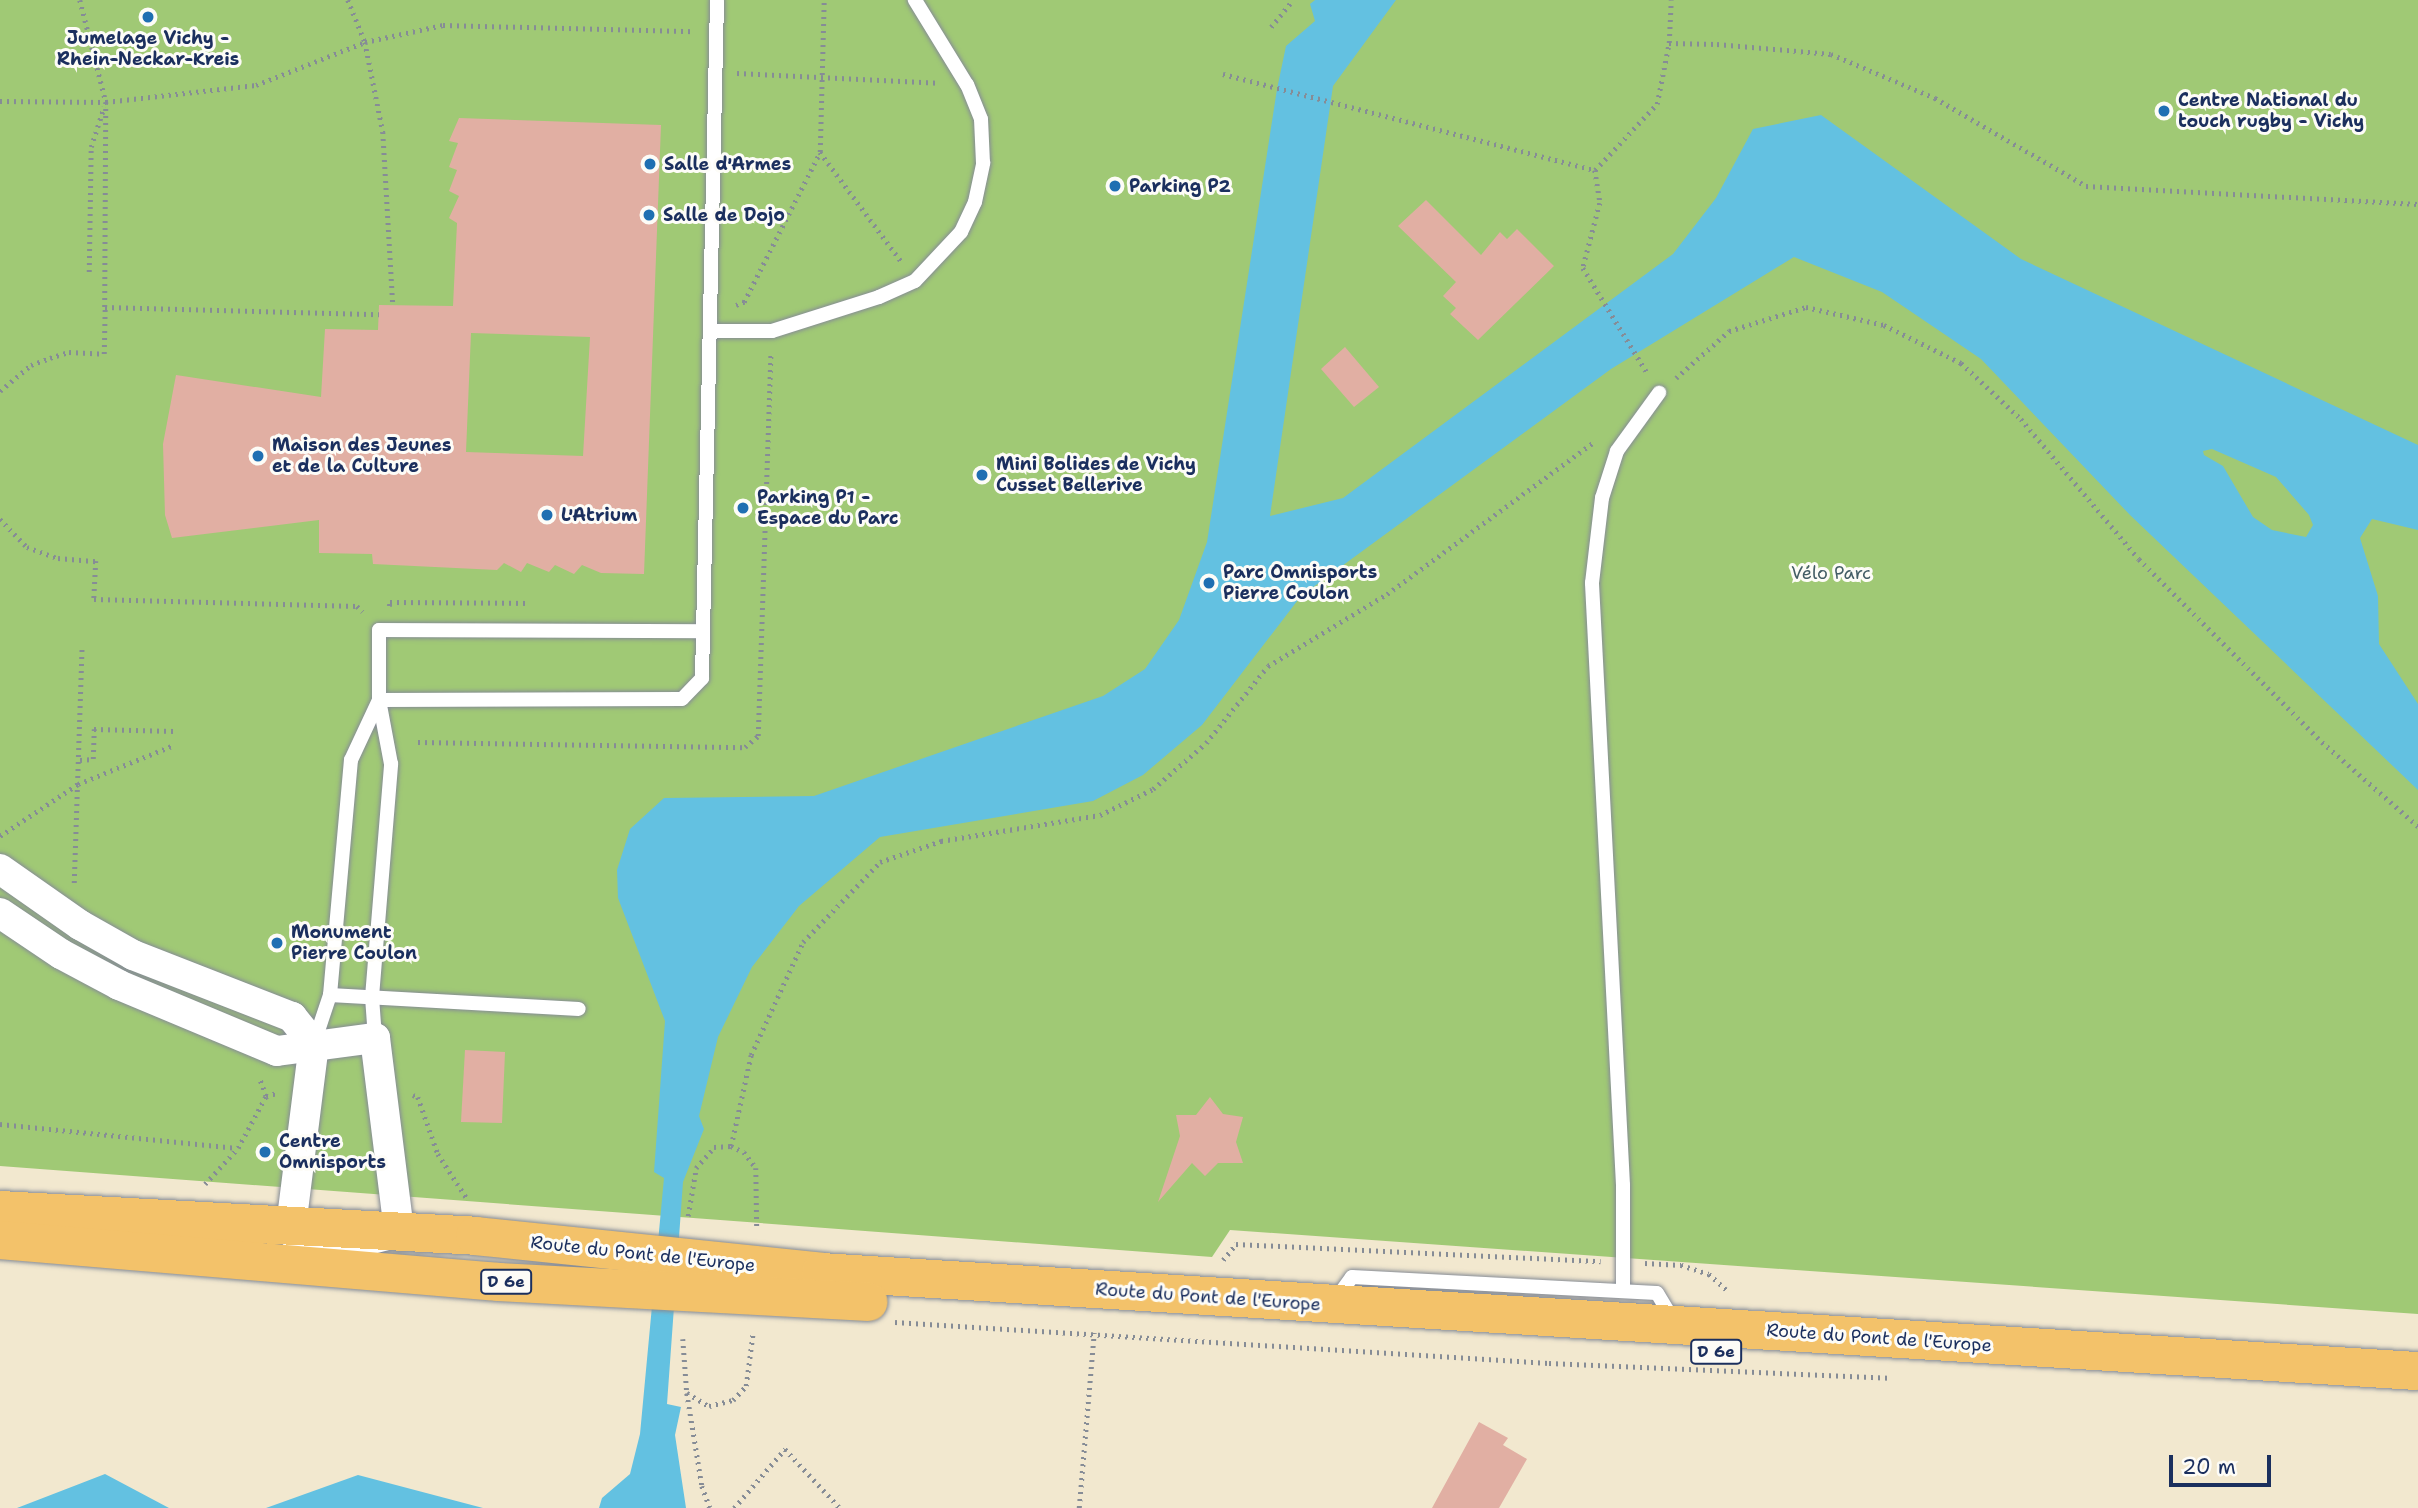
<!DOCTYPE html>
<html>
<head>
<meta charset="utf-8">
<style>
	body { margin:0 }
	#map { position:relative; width:2418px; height:1508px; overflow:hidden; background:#f2e8cf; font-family:"Shantell Sans",sans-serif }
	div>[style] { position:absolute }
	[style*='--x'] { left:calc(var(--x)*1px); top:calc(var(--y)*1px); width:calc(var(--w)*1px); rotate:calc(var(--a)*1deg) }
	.green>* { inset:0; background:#a0c975 }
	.water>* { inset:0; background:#63c1e1 }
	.building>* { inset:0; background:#e1afa3 }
	.path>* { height:4.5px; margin-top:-2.25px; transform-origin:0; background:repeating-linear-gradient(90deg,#868c96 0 2px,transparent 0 7px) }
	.roads { filter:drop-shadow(0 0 2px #868c96) drop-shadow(0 0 2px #868c96) }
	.service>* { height:14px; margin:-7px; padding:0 7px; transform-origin:7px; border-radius:7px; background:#fff }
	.minor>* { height:30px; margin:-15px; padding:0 15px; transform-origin:15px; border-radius:15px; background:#fff }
	.primary>* { height:38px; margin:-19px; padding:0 19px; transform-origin:19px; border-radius:19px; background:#f3c26a }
	.dots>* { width:19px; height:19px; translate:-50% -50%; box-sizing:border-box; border:4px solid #fdfcf7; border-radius:50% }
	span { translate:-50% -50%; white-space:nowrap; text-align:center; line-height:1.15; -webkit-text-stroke:6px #fdfcf7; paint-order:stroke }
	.shield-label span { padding:2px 5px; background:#fdfcf7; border:2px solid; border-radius:5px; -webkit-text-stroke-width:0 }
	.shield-label { font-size:16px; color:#1b2f5e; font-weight:700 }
	.poi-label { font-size:18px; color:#1b2f5e; font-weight:700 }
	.left { translate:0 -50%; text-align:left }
	.park-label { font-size:18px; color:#435d65 }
	.street-label { font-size:18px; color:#1b2f5e }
	.scale { position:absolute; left:2169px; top:1455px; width:102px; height:32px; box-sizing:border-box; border:4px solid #1b2f5e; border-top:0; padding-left:9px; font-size:21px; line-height:24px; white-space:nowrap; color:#1b2f5e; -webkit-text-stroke:5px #fdfcf7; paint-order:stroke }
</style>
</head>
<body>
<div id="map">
	<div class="green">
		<div style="clip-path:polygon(0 0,2418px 0,2418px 1314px,1230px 1230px,1212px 1257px,0 1166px)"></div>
	</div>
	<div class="water">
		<div style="clip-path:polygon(evenodd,1315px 0,1396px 0,1333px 86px,1270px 516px,1343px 498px,1673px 254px,1716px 198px,1753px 129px,1821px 115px,2021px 259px,2418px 445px,2418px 530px,2372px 519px,2360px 538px,2378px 596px,2379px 644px,2418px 704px,2418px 790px,2130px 515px,1981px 359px,1882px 292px,1794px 257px,1611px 369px,1301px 596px,1202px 725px,1143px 775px,1093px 801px,880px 837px,799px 906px,752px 967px,718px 1037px,699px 1116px,704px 1129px,683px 1182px,667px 1404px,681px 1407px,675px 1435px,686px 1508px,599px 1508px,602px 1498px,630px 1474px,640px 1434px,664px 1178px,654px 1172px,665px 1021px,618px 898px,617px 870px,630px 829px,664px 798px,814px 796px,1103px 696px,1145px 669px,1179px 620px,1207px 542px,1277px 89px,1286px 46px,1315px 21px,1310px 4px,1315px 0,2212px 449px,2276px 477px,2309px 515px,2313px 525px,2306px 537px,2272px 530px,2253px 517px,2223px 466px,2204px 455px,2203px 451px,2212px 449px)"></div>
		<div style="clip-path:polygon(105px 1474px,169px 1508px,17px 1508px,74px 1486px)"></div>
		<div style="clip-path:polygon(358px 1475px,483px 1508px,266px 1508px)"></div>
	</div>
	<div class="building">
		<div style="clip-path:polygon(evenodd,459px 118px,661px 125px,644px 574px,601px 573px,582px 565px,574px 574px,555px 565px,549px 572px,527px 563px,521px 572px,504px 563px,497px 570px,373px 564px,372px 554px,319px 553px,319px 520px,172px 538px,165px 515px,163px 444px,176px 375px,321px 397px,325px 329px,378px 330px,379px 305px,453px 306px,457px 223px,449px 218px,459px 196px,449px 191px,457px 170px,449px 167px,458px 143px,449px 141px,459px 118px,471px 333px,590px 337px,583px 456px,466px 452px,471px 333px)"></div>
		<div style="clip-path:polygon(1426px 200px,1481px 255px,1500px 232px,1507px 239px,1517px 229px,1554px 266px,1478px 340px,1450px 314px,1456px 308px,1443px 296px,1456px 282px,1398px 226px)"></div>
		<div style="clip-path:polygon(1345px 347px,1379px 387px,1354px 407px,1321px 369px)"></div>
		<div style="clip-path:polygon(465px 1050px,505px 1052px,502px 1123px,461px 1122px)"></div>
		<div style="clip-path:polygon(1210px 1097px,1223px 1114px,1243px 1117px,1236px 1142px,1243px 1163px,1218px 1163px,1205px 1176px,1192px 1163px,1158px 1202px,1180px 1136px,1176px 1115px,1196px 1115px)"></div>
		<div style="clip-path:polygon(1479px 1422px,1508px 1438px,1503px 1445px,1527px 1459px,1499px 1508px,1432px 1508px)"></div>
	</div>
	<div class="path">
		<div style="--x:80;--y:0;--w:105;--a:75.7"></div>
		<div style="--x:106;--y:102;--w:205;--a:90.3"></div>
		<div style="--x:105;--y:307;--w:274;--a:1.5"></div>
		<div style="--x:348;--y:0;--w:45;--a:68"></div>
		<div style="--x:365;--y:42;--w:92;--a:78.7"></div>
		<div style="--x:383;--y:132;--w:173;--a:86.7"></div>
		<div style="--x:1271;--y:27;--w:35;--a:-51"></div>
		<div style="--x:1669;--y:43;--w:43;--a:-87.3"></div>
		<div style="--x:737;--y:73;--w:201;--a:2.8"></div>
		<div style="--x:1223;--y:74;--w:384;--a:14.5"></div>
		<div style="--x:1595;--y:170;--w:33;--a:81"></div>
		<div style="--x:1600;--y:203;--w:67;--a:104.7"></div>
		<div style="--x:1583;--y:268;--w:124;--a:58.5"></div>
		<div style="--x:0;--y:101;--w:106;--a:0.5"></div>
		<div style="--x:106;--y:102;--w:151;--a:-6.5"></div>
		<div style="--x:256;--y:85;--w:117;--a:-21.5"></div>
		<div style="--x:365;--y:42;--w:80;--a:-12.3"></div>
		<div style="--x:443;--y:25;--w:251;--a:1.4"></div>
		<div style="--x:820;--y:152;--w:136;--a:53.4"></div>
		<div style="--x:1595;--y:170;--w:91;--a:-46.8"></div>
		<div style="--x:1657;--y:104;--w:62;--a:-78.9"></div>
		<div style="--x:1669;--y:43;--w:48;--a:1.2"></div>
		<div style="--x:1717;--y:44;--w:114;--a:5"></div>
		<div style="--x:1831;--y:54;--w:113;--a:22.9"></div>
		<div style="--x:1935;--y:98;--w:175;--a:30.2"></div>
		<div style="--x:2086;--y:186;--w:332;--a:3.1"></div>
		<div style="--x:89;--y:272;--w:125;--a:-89.1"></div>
		<div style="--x:91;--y:147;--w:42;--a:-72"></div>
		<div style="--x:736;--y:305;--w:9;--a:-21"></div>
		<div style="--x:744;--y:302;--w:168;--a:-63.1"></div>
		<div style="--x:820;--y:152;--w:152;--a:-88.5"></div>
		<div style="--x:1676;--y:378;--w:71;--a:-41.6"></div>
		<div style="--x:1729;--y:331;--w:81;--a:-17.3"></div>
		<div style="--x:1806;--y:307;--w:80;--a:13"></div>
		<div style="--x:1884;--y:325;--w:86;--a:26.3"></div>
		<div style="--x:1961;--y:363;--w:82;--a:43"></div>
		<div style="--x:2021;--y:419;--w:183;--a:49.9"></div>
		<div style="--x:2139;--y:559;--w:259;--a:45"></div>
		<div style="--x:2322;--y:742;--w:128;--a:41.2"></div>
		<div style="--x:0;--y:391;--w:40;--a:-40"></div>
		<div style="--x:31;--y:365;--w:20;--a:-20"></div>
		<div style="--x:50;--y:358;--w:20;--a:-18"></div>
		<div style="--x:69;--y:352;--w:35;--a:3"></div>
		<div style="--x:104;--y:354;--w:47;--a:-88.8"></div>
		<div style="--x:0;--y:519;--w:39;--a:46"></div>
		<div style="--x:27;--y:547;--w:33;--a:20"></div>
		<div style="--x:58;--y:558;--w:38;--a:5"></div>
		<div style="--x:96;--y:561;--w:38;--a:93"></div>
		<div style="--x:94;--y:599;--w:263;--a:1.5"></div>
		<div style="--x:357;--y:606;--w:8;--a:45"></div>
		<div style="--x:389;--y:606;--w:4;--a:-76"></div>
		<div style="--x:390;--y:602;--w:138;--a:0.4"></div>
		<div style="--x:418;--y:742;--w:327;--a:0.9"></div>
		<div style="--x:745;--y:747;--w:17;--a:-40"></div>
		<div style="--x:758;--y:736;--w:383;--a:-88.1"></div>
		<div style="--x:80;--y:760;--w:13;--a:-4"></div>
		<div style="--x:93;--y:759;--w:30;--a:-88"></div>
		<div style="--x:94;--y:729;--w:80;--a:1.4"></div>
		<div style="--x:0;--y:836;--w:94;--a:-33.7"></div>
		<div style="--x:78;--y:784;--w:104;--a:-22.1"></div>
		<div style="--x:74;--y:883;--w:237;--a:-88.1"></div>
		<div style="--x:413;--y:1095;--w:5;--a:22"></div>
		<div style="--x:418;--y:1097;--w:60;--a:70.7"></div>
		<div style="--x:438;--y:1154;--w:55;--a:56.9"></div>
		<div style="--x:266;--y:1096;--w:11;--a:-15"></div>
		<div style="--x:0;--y:1124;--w:238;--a:5.8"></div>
		<div style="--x:731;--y:1146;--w:93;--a:-77.6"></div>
		<div style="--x:751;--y:1055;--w:124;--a:-65.3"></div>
		<div style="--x:803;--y:942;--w:111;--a:-46.1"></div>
		<div style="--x:880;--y:862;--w:65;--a:-19"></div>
		<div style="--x:941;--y:841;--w:161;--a:-9.3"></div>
		<div style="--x:1100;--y:815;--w:59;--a:-26.1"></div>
		<div style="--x:1153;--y:789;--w:70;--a:-41"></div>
		<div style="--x:1206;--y:743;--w:99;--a:-51.2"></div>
		<div style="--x:1268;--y:666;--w:139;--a:-31.2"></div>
		<div style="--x:1387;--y:594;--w:258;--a:-36.3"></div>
		<div style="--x:205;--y:1184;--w:49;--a:-47.5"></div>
		<div style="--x:238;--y:1148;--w:59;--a:-61.7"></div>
		<div style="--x:266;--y:1096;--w:19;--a:-111"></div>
		<div style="--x:688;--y:1216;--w:49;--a:-80.5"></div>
		<div style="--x:696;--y:1168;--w:28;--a:-49"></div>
		<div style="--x:714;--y:1147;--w:17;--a:-3"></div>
		<div style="--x:731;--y:1146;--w:14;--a:25"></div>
		<div style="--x:744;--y:1152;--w:20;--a:53"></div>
		<div style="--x:756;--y:1168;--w:61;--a:89.1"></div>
		<div style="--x:1223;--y:1260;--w:21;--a:-51"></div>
		<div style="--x:1236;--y:1244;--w:365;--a:2.7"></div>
		<div style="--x:1645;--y:1263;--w:36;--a:3"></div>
		<div style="--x:1681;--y:1265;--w:29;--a:18"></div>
		<div style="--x:1709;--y:1274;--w:24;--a:42"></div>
		<div style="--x:895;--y:1322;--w:655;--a:3.59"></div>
		<div style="--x:1549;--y:1363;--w:340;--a:2.5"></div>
		<div style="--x:683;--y:1339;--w:54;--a:85.8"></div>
		<div style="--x:687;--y:1393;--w:26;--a:31"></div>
		<div style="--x:709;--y:1406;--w:25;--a:-14"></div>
		<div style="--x:733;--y:1400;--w:19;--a:-47"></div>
		<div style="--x:746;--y:1386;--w:54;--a:-82.6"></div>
		<div style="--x:687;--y:1393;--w:94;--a:80.8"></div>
		<div style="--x:702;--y:1486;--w:23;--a:70"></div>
		<div style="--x:734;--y:1508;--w:78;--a:-49.2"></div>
		<div style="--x:785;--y:1449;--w:81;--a:47"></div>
		<div style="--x:1079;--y:1508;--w:176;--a:-85.1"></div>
	</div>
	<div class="roads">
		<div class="service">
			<div style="--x:710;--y:331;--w:62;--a:0"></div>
			<div style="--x:772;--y:331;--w:112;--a:-17.6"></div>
			<div style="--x:879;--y:297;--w:39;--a:-24"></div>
			<div style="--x:915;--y:281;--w:67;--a:-46.8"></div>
			<div style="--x:961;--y:232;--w:33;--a:-65"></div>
			<div style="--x:975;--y:202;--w:40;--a:-78"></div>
			<div style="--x:983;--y:163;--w:44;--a:-92.6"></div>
			<div style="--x:981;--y:119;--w:37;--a:-112"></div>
			<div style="--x:967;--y:85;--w:100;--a:-121.5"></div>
			<div style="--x:379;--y:700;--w:303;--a:-0.2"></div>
			<div style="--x:682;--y:699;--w:29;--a:-46"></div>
			<div style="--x:702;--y:678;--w:678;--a:-88.73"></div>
			<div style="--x:330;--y:995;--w:249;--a:3.2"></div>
			<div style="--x:375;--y:1038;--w:41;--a:-94.2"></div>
			<div style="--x:372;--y:997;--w:234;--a:-85.3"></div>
			<div style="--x:391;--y:764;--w:65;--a:-100.6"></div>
			<div style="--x:379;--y:700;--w:70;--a:-90"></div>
			<div style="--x:379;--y:630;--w:324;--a:0.2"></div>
			<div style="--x:314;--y:1043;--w:51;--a:-71.6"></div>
			<div style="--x:330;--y:995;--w:236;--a:-84.9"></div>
			<div style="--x:351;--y:760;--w:66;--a:-65"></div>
			<div style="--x:1623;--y:1291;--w:106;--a:-90"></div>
			<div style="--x:1623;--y:1185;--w:603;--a:-92.95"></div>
			<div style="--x:1592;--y:583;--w:86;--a:-83.3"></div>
			<div style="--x:1602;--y:498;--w:49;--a:-72.3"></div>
			<div style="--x:1617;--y:451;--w:72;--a:-54.1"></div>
			<div style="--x:1336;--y:1299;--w:27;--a:-54"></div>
			<div style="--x:1352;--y:1277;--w:305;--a:3"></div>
			<div style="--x:1657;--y:1293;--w:33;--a:59"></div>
		</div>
		<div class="minor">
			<div style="--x:0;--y:869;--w:98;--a:35"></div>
			<div style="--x:80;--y:925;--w:61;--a:29.5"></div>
			<div style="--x:133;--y:955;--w:171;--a:21.3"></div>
			<div style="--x:292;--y:1017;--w:35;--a:51"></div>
			<div style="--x:314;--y:1044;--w:182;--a:97.2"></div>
			<div style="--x:291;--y:1225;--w:22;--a:34"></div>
			<div style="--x:0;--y:913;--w:73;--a:33.9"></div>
			<div style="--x:61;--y:954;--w:66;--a:28.1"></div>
			<div style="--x:119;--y:985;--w:171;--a:22.7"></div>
			<div style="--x:277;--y:1051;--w:99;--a:-7.6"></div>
			<div style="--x:375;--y:1038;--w:195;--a:82.9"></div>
			<div style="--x:399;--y:1232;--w:72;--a:165.6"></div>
			<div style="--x:329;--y:1250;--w:35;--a:173"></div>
		</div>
		<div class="primary">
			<div style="--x:0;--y:1210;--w:476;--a:3.1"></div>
			<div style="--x:475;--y:1236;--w:348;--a:5.9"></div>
			<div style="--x:821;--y:1272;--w:1600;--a:3.55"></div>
			<div style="--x:0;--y:1240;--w:501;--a:4.81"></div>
			<div style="--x:499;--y:1282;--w:370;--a:3.1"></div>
		</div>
	</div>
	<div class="dots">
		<div style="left:148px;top:17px;background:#1f6fb2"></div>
		<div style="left:2164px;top:111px;background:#1f6fb2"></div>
		<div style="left:650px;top:164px;background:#1f6fb2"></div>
		<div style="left:1115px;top:186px;background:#1f6fb2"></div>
		<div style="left:649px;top:215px;background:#1f6fb2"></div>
		<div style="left:258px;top:456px;background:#1f6fb2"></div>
		<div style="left:982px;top:475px;background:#1f6fb2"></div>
		<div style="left:743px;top:508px;background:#1f6fb2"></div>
		<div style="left:547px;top:515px;background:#1f6fb2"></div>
		<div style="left:1209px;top:583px;background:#1f6fb2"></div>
		<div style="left:277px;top:943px;background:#1f6fb2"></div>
		<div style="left:265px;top:1152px;background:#1f6fb2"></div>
	</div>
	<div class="shield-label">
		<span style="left:506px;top:1282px">D 6e</span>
		<span style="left:1716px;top:1352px">D 6e</span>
	</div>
	<div class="poi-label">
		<span style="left:148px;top:49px">Jumelage Vichy -<br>Rhein-Neckar-Kreis</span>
		<span class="left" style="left:2178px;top:111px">Centre National du<br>touch rugby - Vichy</span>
		<span class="left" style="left:664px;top:164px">Salle d'Armes</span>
		<span class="left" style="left:1129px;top:186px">Parking P2</span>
		<span class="left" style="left:663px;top:215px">Salle de Dojo</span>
		<span class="left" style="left:272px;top:456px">Maison des Jeunes<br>et de la Culture</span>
		<span class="left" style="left:996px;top:475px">Mini Bolides de Vichy<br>Cusset Bellerive</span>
		<span class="left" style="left:757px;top:508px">Parking P1 -<br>Espace du Parc</span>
		<span class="left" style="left:561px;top:515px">L'Atrium</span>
		<span class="left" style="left:1223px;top:583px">Parc Omnisports<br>Pierre Coulon</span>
		<span class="left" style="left:291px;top:943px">Monument<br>Pierre Coulon</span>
		<span class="left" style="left:279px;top:1152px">Centre<br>Omnisports</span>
	</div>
	<div class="park-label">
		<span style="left:1831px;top:573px">Vélo Parc</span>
	</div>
	<div class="street-label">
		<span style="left:643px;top:1254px;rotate:6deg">Route du Pont de l'Europe</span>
		<span style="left:1208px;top:1297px;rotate:4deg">Route du Pont de l'Europe</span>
		<span style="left:1879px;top:1338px;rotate:4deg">Route du Pont de l'Europe</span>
	</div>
	<div class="scale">20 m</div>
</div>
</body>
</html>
